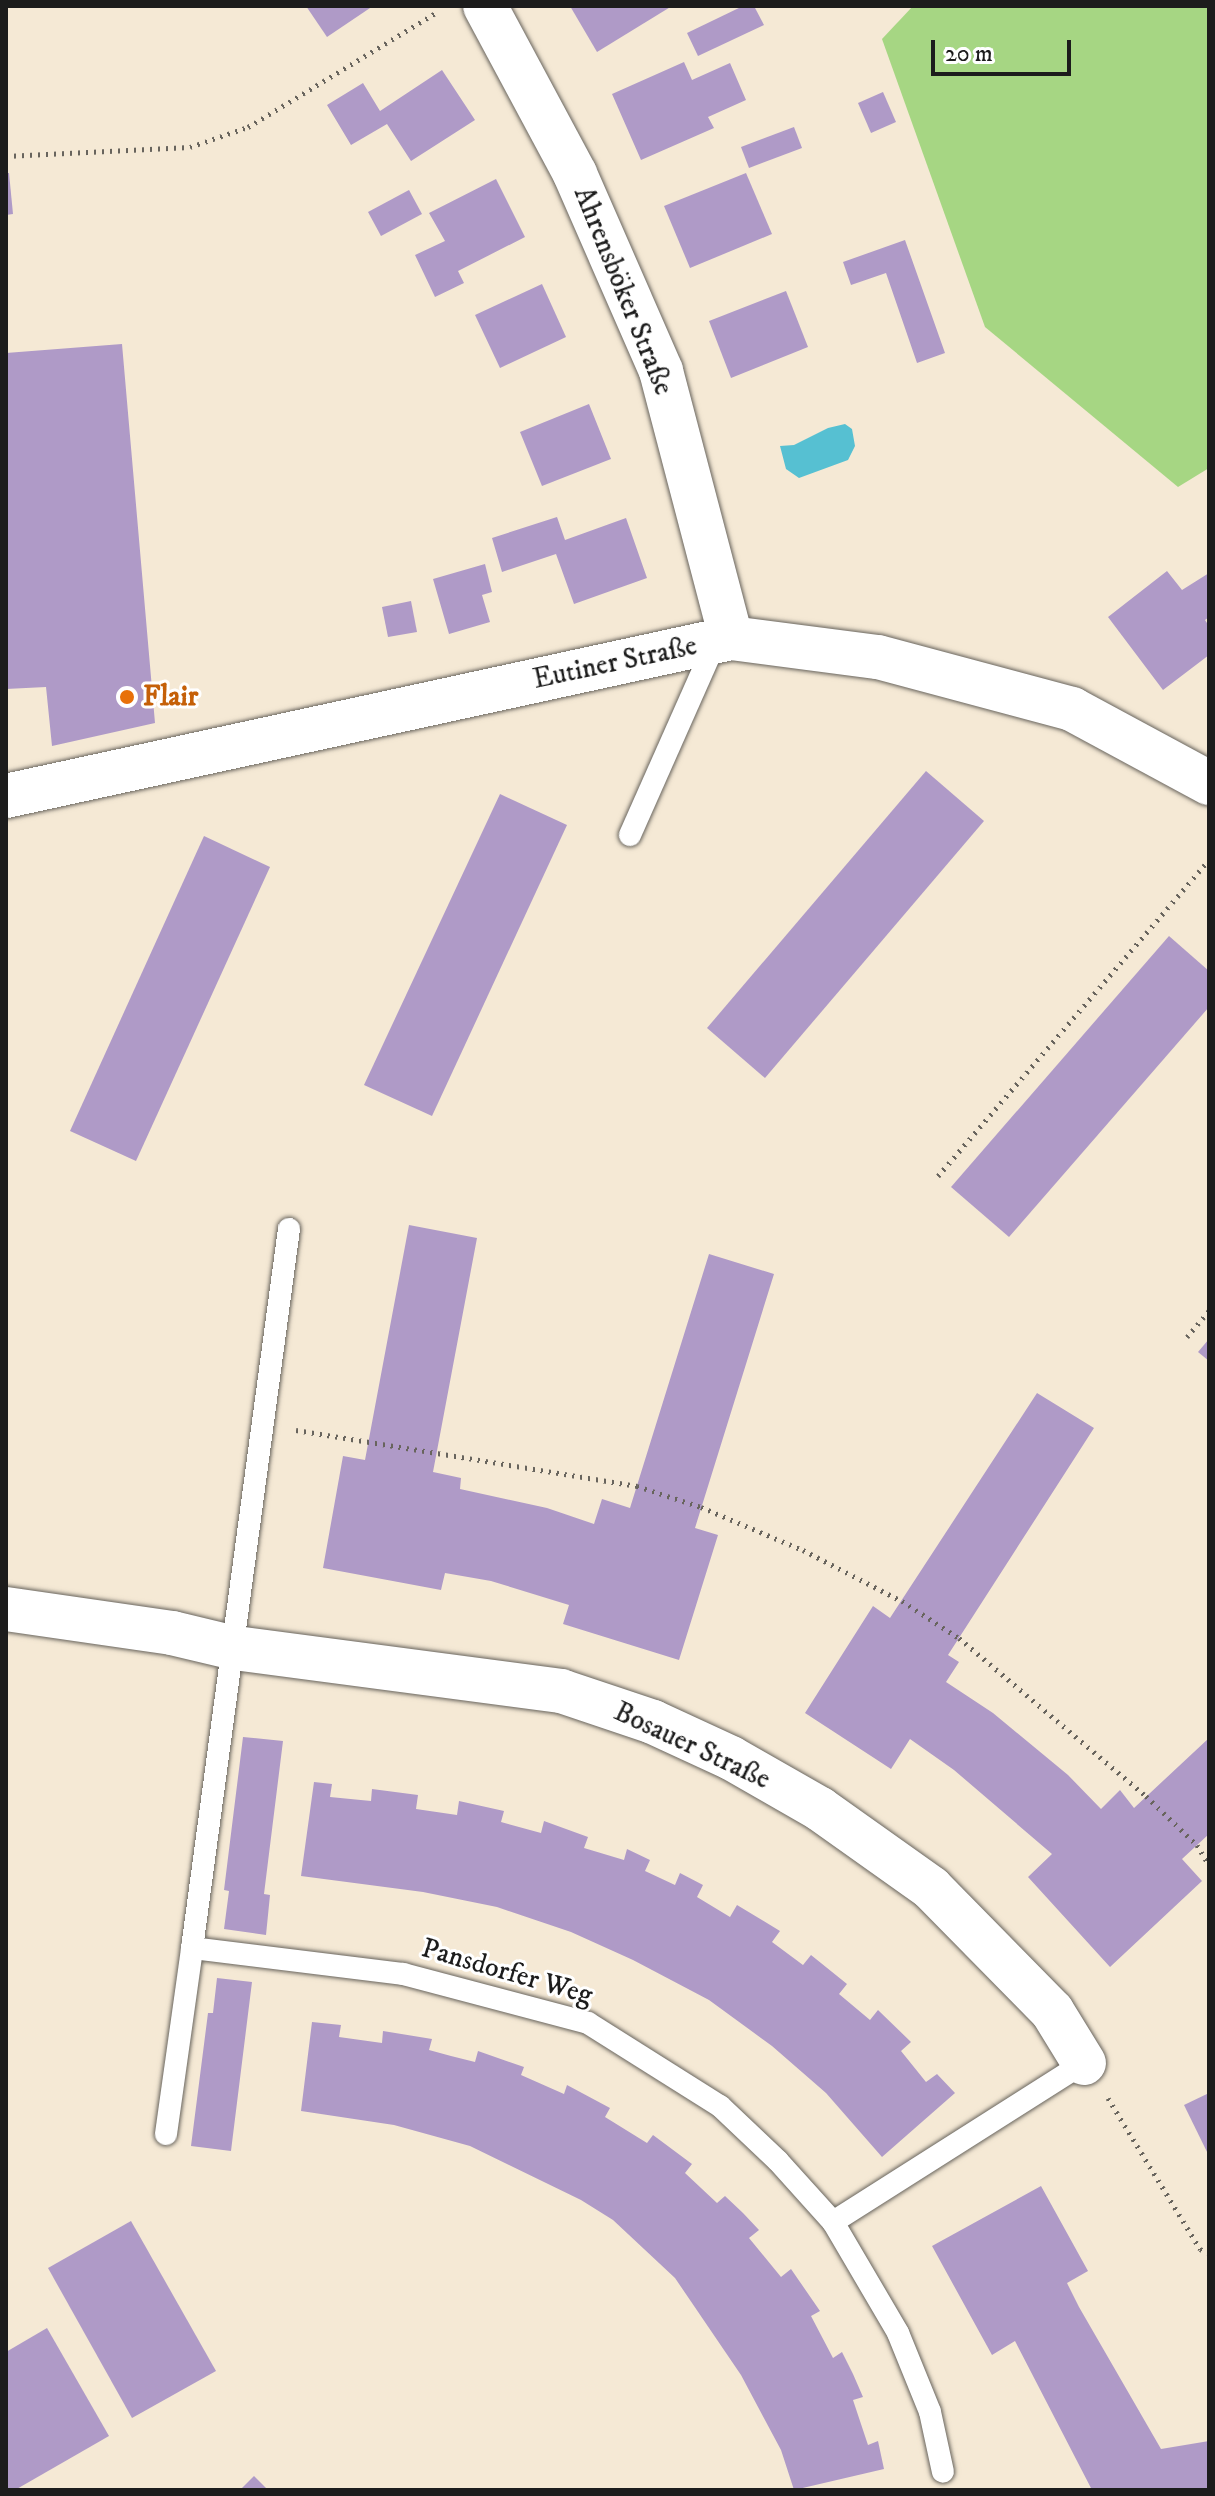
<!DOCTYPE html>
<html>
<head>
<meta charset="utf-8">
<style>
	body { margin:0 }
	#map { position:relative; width:1215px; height:2496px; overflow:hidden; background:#f5e9d5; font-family:"IM FELL DW Pica",serif }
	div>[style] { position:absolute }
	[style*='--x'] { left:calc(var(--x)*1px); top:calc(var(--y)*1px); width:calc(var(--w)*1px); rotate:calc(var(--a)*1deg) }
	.green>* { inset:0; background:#a6d683 }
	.water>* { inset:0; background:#56c0d2 }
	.building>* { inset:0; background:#af9ac7 }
	.path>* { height:5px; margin-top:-2.5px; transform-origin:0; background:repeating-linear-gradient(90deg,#68645d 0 2px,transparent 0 8px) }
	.roads { filter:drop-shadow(0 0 2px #68645d) drop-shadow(0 0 2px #68645d) }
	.service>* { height:22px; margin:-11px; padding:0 11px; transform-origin:11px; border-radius:11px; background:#fff }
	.minor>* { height:44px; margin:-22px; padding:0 22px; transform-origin:22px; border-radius:22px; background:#fff }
	.dots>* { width:22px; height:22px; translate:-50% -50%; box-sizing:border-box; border:4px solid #fff; border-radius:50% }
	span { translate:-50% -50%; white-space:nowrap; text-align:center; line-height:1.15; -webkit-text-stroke:6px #fff; paint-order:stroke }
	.street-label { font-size:28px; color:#1c1c1c }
	.food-label { font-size:28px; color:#c56008; font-weight:700 }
	.left { translate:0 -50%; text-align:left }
	.frame { position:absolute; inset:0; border:8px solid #1c1c1c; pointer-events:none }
	.scale { position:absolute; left:931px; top:40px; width:140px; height:36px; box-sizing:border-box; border:4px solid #1c1c1c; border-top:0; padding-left:10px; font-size:24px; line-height:28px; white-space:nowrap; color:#1c1c1c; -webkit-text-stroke:6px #fff; paint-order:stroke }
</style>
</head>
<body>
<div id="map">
	<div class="green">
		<div style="clip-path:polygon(913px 6px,1209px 6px,1209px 468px,1178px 487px,985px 327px,882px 39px)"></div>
	</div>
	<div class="water">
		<div style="clip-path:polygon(845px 424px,852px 429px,855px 446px,848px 460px,799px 478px,786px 469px,780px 446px,794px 445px,828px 428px)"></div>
	</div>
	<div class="building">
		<div style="clip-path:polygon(306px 6px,373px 6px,327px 37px)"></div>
		<div style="clip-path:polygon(570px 6px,672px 6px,597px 52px)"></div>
		<div style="clip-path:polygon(743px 6px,754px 6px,764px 25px,698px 56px,687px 33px)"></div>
		<div style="clip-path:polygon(684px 62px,692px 80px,730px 63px,746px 100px,708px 117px,714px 128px,641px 160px,612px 94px)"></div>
		<div style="clip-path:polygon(442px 70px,475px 120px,411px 161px,387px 124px,351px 145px,327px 105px,363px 83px,380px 111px)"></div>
		<div style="clip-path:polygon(883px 92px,896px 122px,871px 133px,858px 103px)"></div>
		<div style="clip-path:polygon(794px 127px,802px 148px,749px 168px,741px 147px)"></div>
		<div style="clip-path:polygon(6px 173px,9px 173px,13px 214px,6px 215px)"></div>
		<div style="clip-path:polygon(746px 173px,772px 234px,690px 268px,664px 206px)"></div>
		<div style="clip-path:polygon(496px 179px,525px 237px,458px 271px,464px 283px,435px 297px,415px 255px,445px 241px,429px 213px)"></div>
		<div style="clip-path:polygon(409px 190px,422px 214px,381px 236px,368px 212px)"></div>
		<div style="clip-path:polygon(905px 240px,945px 353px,917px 363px,886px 273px,851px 285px,843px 262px)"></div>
		<div style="clip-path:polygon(542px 284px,566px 337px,500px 368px,475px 315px)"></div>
		<div style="clip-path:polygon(786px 291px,808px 347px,731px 378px,709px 321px)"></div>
		<div style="clip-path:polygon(122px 344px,155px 723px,52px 746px,46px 687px,6px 689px,6px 353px)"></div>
		<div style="clip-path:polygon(589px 404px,611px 459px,542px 486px,520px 432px)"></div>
		<div style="clip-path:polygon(557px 517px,565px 540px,626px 518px,647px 578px,574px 604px,556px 554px,502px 572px,492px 538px)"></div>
		<div style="clip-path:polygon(485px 564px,492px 592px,482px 595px,490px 622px,449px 634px,433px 579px)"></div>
		<div style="clip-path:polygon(1167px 571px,1182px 590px,1209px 573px,1209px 617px,1205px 620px,1209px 626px,1209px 655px,1163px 690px,1108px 617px)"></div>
		<div style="clip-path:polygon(411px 601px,417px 632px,388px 637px,382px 607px)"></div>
		<div style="clip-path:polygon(926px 771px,984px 821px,765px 1078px,707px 1028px)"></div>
		<div style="clip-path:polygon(500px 794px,567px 825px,432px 1116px,364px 1085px)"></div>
		<div style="clip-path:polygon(204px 836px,270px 867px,136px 1161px,70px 1131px)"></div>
		<div style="clip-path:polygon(1169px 936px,1209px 971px,1209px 1007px,1009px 1237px,951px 1187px)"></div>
		<div style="clip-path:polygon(409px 1225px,477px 1238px,433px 1472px,461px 1478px,460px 1489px,547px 1508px,594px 1524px,602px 1499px,630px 1508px,709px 1254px,774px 1274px,695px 1528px,718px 1535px,679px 1660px,563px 1624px,569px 1605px,491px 1581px,445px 1573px,441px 1590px,323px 1568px,343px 1456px,365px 1460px)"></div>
		<div style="clip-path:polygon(1209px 1339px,1209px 1361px,1198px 1352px)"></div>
		<div style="clip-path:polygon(1037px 1393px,1094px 1428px,948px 1655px,959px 1662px,946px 1682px,993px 1713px,1068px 1775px,1101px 1809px,1120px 1790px,1134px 1808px,1209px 1738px,1209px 1834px,1182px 1859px,1202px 1881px,1110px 1967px,1028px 1877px,1052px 1854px,954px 1770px,910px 1739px,891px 1769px,805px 1713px,873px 1606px,890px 1618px)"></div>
		<div style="clip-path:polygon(243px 1737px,283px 1741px,264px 1894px,270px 1895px,266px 1935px,224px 1929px,229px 1891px,224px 1890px)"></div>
		<div style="clip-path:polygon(314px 1782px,332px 1784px,330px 1797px,371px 1801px,372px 1789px,418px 1795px,416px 1809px,457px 1815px,459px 1801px,504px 1811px,501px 1822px,541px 1833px,544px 1821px,588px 1837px,584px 1848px,624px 1860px,627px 1849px,650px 1860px,645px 1871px,675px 1885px,680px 1873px,703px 1885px,697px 1897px,730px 1917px,737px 1905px,780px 1931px,772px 1942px,803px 1965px,811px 1955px,847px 1984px,839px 1994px,870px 2020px,878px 2010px,911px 2042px,901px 2051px,926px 2082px,937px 2074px,955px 2093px,882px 2157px,826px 2093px,772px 2046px,709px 2000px,633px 1960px,571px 1932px,497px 1907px,423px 1892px,301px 1876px)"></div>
		<div style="clip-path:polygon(217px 1978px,252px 1982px,231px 2151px,191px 2146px,208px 2013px,213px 2013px)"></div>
		<div style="clip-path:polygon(312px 2022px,341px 2025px,339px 2037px,382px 2043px,383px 2031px,432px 2039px,429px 2050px,451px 2056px,475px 2062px,478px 2051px,524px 2067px,521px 2075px,564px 2094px,567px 2085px,610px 2108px,605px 2117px,647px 2143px,653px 2135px,692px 2164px,685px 2173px,717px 2203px,725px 2196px,743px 2213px,759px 2230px,749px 2238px,781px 2277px,791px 2269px,820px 2311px,811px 2316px,833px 2358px,842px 2352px,853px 2374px,863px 2397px,853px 2400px,868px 2445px,878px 2441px,884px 2469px,794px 2490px,781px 2450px,741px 2375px,675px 2278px,613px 2220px,581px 2200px,470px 2146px,394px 2125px,301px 2111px)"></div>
		<div style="clip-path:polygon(1209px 2093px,1209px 2156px,1184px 2105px)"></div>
		<div style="clip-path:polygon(1041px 2186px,1088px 2271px,1067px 2283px,1079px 2307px,1161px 2449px,1209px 2441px,1209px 2490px,1092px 2490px,1015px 2341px,992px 2355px,932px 2246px)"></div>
		<div style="clip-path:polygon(131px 2221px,216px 2371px,132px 2418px,48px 2268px)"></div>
		<div style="clip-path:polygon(47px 2328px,109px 2436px,15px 2490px,6px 2490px,6px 2352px)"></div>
		<div style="clip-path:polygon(254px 2476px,268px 2490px,240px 2490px)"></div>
	</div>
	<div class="path">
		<div style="--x:6;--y:156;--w:184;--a:-2.8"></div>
		<div style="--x:190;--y:147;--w:61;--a:-19"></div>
		<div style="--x:248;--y:127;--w:223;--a:-31.3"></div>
		<div style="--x:938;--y:1176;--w:416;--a:-49.4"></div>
		<div style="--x:1187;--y:1337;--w:34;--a:-50"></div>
		<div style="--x:296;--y:1430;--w:346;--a:9.3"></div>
		<div style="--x:637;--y:1486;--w:67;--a:18.2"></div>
		<div style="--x:701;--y:1507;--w:111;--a:22.9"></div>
		<div style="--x:803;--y:1550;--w:111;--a:27.3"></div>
		<div style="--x:902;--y:1601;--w:68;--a:33"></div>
		<div style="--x:959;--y:1638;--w:245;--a:40.2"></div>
		<div style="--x:1146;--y:1796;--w:71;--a:43.9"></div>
		<div style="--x:1197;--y:1845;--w:23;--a:59"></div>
		<div style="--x:1108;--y:2098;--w:177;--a:58.6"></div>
		<div style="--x:1200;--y:2249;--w:10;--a:24"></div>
	</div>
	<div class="roads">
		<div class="service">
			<div style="--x:630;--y:835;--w:212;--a:-66.1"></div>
			<div style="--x:289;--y:1229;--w:726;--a:97.68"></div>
			<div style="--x:192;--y:1948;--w:213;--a:7"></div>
			<div style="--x:403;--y:1974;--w:191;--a:14.8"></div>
			<div style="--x:588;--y:2023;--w:156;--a:32.2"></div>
			<div style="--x:720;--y:2106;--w:80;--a:43.5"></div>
			<div style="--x:778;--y:2161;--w:82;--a:48"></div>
			<div style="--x:833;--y:2222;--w:297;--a:-32.4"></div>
			<div style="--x:166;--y:2134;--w:188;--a:-82"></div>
			<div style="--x:833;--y:2222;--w:129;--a:59.6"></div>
			<div style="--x:898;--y:2333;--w:85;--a:67.9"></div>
			<div style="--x:930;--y:2412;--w:61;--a:77.8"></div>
		</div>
		<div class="minor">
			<div style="--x:485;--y:6;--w:191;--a:61.8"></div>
			<div style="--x:575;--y:174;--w:215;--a:66.4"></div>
			<div style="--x:661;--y:371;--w:276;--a:75.3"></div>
			<div style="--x:6;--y:796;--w:742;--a:-12.29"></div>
			<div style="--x:731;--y:638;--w:148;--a:7.4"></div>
			<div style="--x:878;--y:657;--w:201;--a:15"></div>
			<div style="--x:1072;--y:709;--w:156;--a:28.4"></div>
			<div style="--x:6;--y:1609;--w:168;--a:8.2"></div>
			<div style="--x:172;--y:1633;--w:65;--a:13.4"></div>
			<div style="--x:235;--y:1648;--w:329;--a:7.5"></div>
			<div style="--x:561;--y:1691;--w:97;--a:18.6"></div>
			<div style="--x:653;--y:1722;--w:86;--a:24.8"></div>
			<div style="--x:731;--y:1758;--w:103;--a:29.8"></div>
			<div style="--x:820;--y:1809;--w:136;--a:35.4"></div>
			<div style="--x:931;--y:1888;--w:173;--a:45.5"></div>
			<div style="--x:1052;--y:2011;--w:61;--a:58.4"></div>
		</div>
	</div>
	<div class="dots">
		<div style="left:127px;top:697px;background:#e8710a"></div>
	</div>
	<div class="street-label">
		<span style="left:623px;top:291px;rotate:68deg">Ahrensböker Straße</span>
		<span style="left:615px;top:663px;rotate:-12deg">Eutiner Straße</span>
		<span style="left:692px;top:1746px;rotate:25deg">Bosauer Straße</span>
		<span style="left:507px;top:1972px;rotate:16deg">Pansdorfer Weg</span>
	</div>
	<div class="food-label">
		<span class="left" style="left:143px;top:697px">Flair</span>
	</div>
	<div class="frame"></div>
	<div class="scale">20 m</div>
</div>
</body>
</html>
